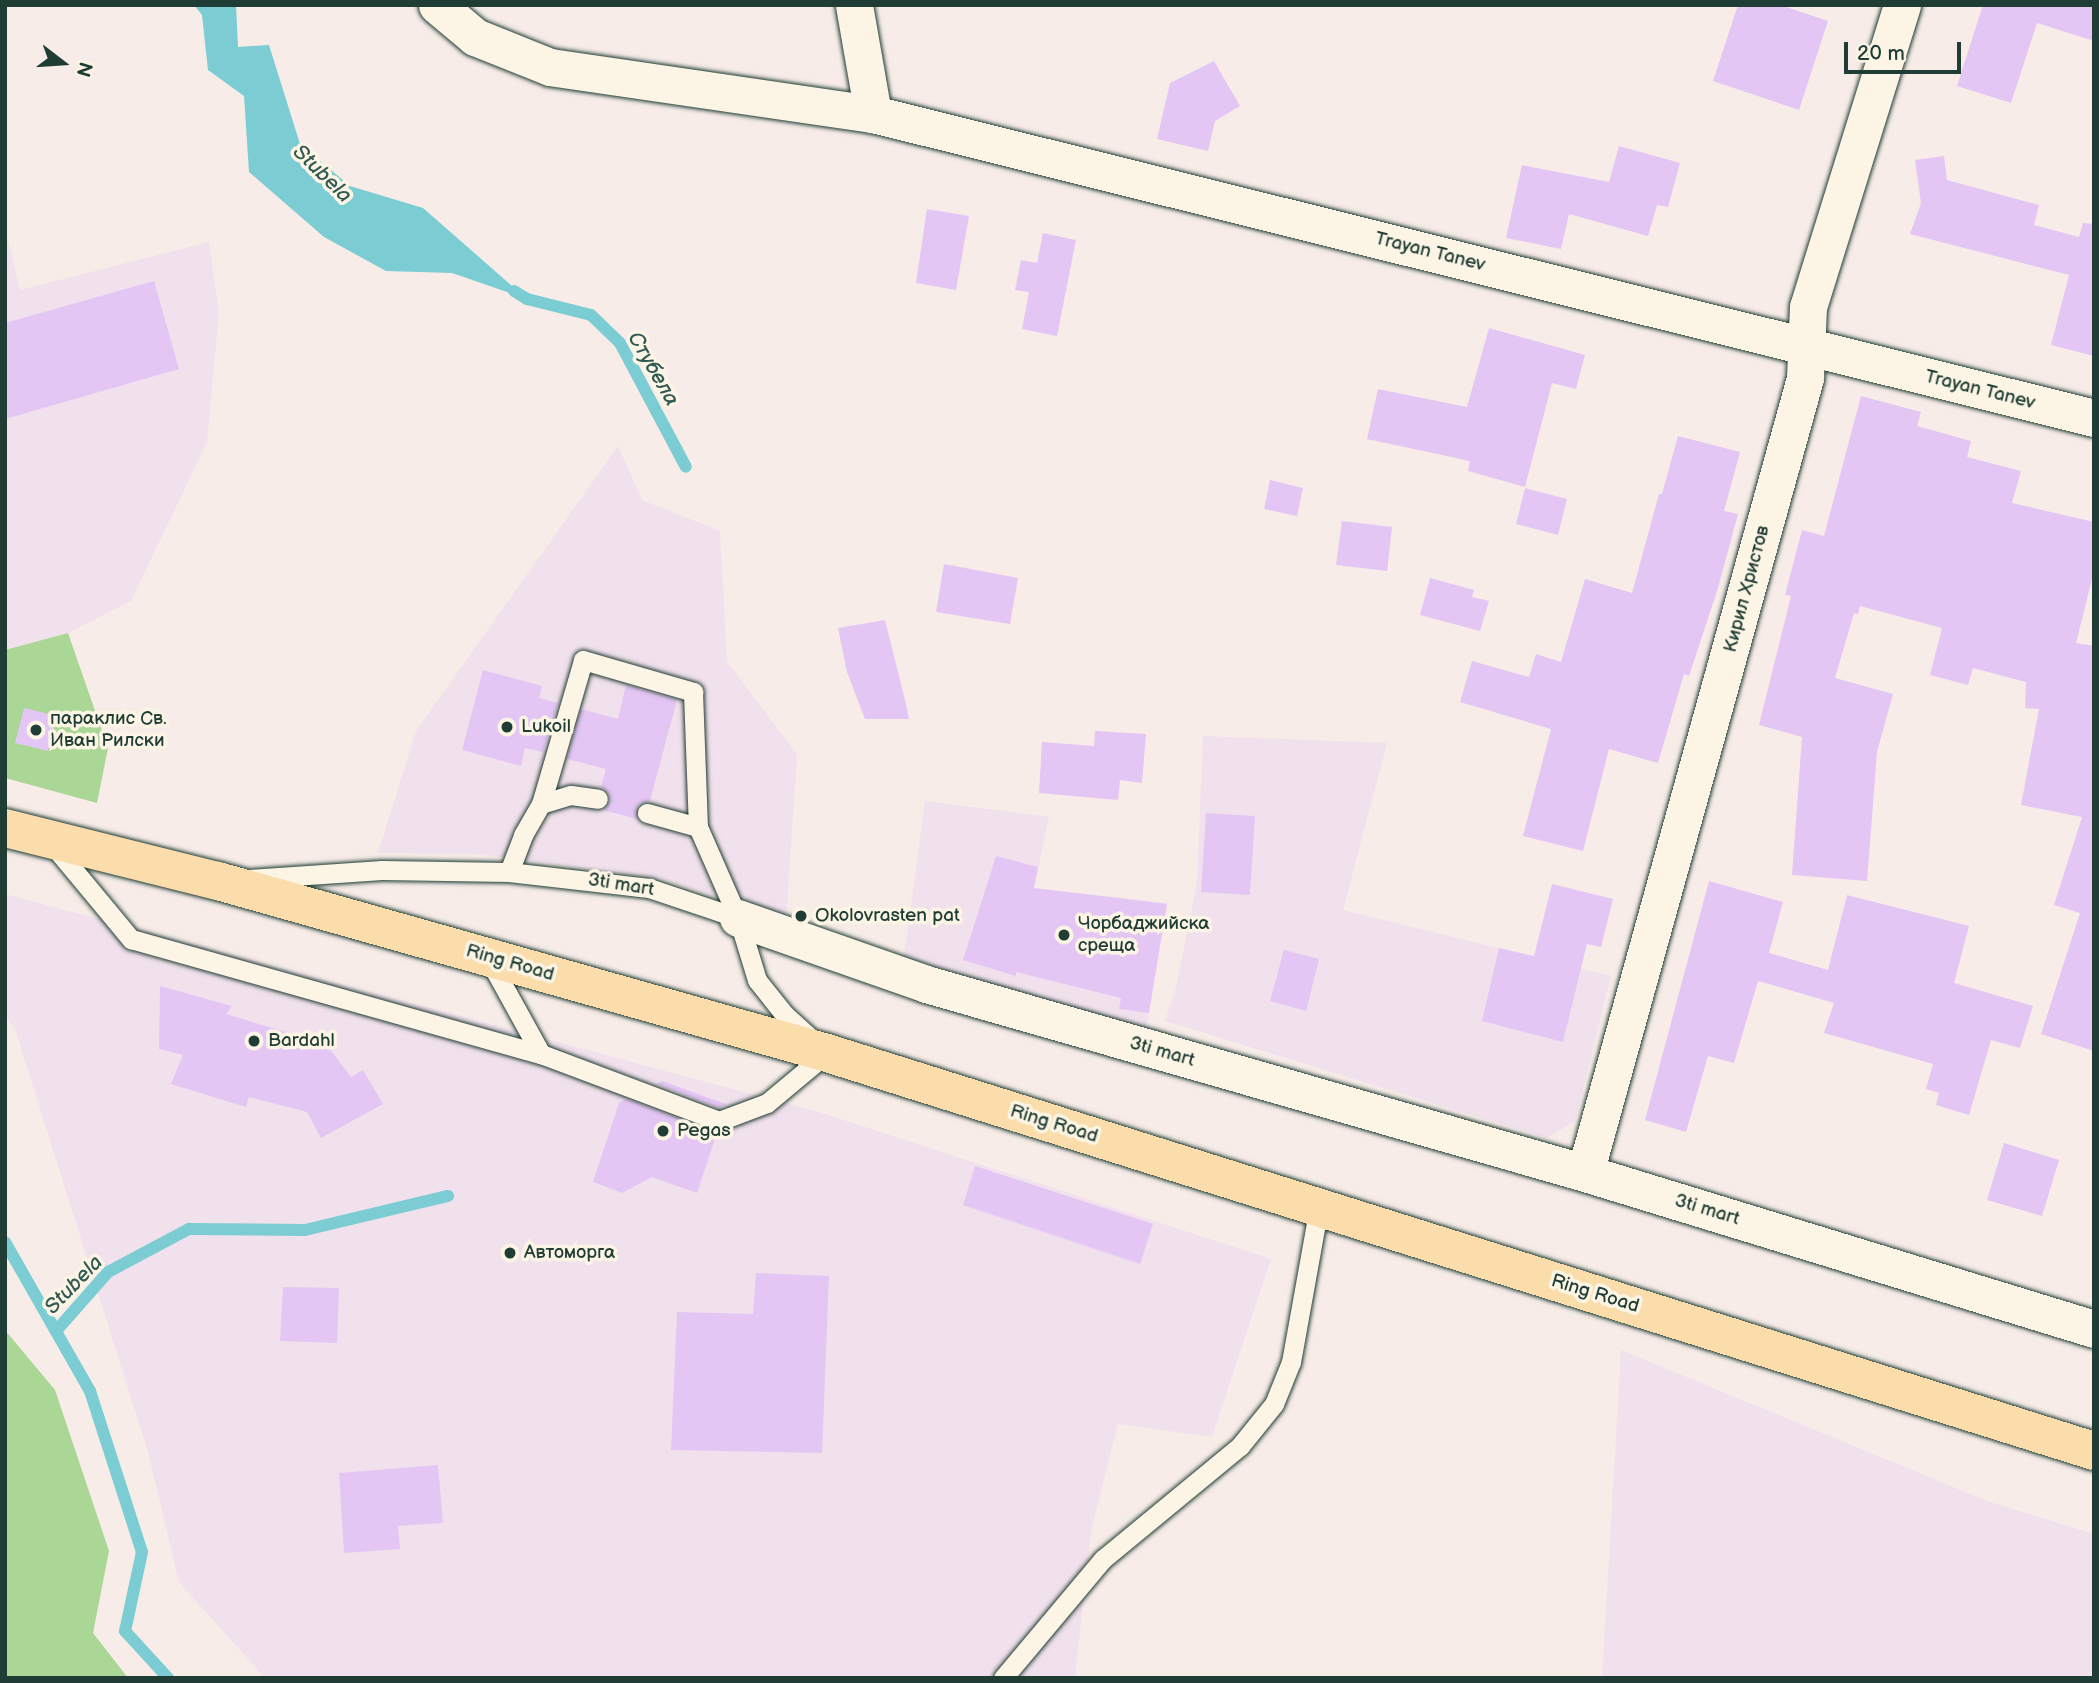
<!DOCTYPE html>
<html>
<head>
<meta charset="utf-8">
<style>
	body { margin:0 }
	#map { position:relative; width:2099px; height:1683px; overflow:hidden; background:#f7ece8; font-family:"Balsamiq Sans",sans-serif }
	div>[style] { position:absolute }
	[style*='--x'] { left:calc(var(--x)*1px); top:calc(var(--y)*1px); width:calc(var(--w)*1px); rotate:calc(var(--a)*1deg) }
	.built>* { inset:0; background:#f1e1ec }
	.green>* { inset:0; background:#aad796 }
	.water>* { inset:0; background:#7ccdd3 }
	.stream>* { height:12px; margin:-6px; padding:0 6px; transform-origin:6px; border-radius:6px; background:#7ccdd3 }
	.building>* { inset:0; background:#e4c6f4 }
	.roads { filter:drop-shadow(0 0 2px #1f3d34) drop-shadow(0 0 2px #1f3d34) }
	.service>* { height:19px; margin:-9.5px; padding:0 9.5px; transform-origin:9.5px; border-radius:9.5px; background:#fcf5e5 }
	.minor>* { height:37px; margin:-18.5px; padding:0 18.5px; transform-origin:18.5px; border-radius:18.5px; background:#fcf5e5 }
	.trunk>* { height:38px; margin:-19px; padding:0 19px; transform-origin:19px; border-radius:19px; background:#faddab }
	.dots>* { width:19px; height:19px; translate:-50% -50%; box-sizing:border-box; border:4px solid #fcf5e5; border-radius:50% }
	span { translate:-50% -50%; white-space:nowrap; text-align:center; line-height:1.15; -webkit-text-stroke:7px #fcf5e5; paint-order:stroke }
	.street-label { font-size:19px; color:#1f3d34 }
	.poi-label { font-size:19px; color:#1f3d34 }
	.left { translate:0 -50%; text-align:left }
	.water-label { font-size:21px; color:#325a54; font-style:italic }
	.frame { position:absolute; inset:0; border:7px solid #1f3d34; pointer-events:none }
	.north { position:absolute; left:28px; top:28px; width:70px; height:70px; -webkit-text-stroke:5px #fcf5e5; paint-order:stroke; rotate:107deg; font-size:19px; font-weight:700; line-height:28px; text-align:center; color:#1f3d34 }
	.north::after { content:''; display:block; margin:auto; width:24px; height:32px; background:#1f3d34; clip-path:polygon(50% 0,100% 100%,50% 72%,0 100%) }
	.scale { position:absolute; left:1844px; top:42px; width:117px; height:32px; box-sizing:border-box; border:4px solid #1f3d34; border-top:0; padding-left:9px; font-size:21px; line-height:24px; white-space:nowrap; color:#1f3d34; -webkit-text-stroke:5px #fcf5e5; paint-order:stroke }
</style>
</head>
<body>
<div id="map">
	<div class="built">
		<div style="clip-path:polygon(5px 227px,20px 290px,209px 242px,219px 312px,207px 442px,131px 601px,68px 633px,5px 650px)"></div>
		<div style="clip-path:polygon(618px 446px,642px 500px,720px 531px,727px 662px,797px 754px,786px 921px,662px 879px,478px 854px,378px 853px,416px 731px)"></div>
		<div style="clip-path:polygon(1203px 736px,1387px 743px,1343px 910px,1611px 976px,1575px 1121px,1547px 1138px,1165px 1021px,1176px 988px,1197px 883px)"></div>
		<div style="clip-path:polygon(925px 801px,1049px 817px,1034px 888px,1167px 903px,1146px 1029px,904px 957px)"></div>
		<div style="clip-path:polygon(5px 894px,822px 1113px,1271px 1259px,1212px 1437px,1118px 1424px,1091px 1531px,1075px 1678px,265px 1678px,179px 1582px,148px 1452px,15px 1029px,5px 1015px)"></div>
		<div style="clip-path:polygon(1621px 1350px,1987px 1501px,2094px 1534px,2094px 1678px,1602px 1678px)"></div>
	</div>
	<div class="green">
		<div style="clip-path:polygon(68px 633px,108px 748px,97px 803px,5px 778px,5px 650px)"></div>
		<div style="clip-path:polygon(5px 1330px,55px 1390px,109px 1551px,93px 1633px,128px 1678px,5px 1678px)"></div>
	</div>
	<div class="water">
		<div style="clip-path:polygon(194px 5px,236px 5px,238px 47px,269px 45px,300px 144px,350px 186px,423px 208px,527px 299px,452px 273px,386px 271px,324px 237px,249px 172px,244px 96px,208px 70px,202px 15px)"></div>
	</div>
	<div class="stream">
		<div style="--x:514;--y:291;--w:15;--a:32"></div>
		<div style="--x:527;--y:299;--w:66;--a:14"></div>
		<div style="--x:591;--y:315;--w:40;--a:44"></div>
		<div style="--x:620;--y:343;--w:140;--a:62"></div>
		<div style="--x:5;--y:1242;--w:172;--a:60.3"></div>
		<div style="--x:90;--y:1391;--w:169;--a:72.1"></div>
		<div style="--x:142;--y:1552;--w:81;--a:102.1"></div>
		<div style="--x:125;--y:1631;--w:64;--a:47.5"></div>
		<div style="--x:56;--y:1331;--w:79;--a:-48.6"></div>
		<div style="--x:108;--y:1272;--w:92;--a:-28"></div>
		<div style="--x:189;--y:1229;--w:116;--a:0.5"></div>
		<div style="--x:305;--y:1230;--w:147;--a:-13.4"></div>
	</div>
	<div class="building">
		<div style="clip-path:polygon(1738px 5px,1780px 5px,1828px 21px,1799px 110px,1713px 81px)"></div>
		<div style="clip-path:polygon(1983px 5px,2094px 5px,2094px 41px,2037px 23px,2011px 103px,1957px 86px)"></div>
		<div style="clip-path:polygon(1214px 61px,1240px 106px,1215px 121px,1208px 151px,1157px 139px,1170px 83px)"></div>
		<div style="clip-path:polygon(1619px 146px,1680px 163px,1668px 207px,1657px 205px,1648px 236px,1569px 214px,1561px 249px,1506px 238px,1522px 165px,1609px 182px)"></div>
		<div style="clip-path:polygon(1944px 156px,1947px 180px,2039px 205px,2034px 225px,2079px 237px,2083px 223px,2094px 224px,2094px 356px,2051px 345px,2069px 275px,1910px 234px,1921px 203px,1915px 160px)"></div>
		<div style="clip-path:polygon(927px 209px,969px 216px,956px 290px,916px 283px)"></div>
		<div style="clip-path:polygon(1043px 233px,1076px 240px,1057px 336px,1022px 329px,1029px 292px,1015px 290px,1021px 260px,1037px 263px)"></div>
		<div style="clip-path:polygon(154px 281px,179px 369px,5px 419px,5px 323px)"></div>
		<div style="clip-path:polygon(1489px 328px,1585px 355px,1576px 389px,1552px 383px,1525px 487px,1468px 471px,1470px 461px,1367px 439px,1378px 389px,1467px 407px)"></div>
		<div style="clip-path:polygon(1861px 396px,1921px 412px,1917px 426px,1971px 441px,1967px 457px,2021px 471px,2012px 503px,2094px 522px,2094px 571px,2076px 643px,2094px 646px,2094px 1051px,2041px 1034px,2080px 913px,2054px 905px,2082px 817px,2021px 805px,2039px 709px,2025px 708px,2026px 682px,1973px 668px,1968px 685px,1930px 675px,1942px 628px,1860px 606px,1858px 614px,1854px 613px,1835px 678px,1893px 694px,1877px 752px,1867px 881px,1792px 875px,1802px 737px,1759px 725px,1791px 596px,1785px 595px,1802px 530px,1824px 536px)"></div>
		<div style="clip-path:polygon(1678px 436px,1740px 452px,1724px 511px,1738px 514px,1718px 588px,1689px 676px,1684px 674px,1658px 763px,1609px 749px,1583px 851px,1523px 836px,1551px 729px,1460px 702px,1472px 661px,1529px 677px,1536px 654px,1561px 662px,1585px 579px,1632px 593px,1659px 494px,1662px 494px)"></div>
		<div style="clip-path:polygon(1270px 480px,1303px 488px,1297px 516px,1264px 509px)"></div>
		<div style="clip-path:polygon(1525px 488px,1567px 499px,1558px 535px,1516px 524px)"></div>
		<div style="clip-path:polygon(1342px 521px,1392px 527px,1387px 571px,1336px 565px)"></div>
		<div style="clip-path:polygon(944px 564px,1018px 578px,1010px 624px,936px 612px)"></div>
		<div style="clip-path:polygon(1430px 578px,1474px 590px,1472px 597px,1489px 601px,1480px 631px,1420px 615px)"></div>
		<div style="clip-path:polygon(885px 620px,905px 700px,909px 719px,865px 719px,847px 672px,838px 628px)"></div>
		<div style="clip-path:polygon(483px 670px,542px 686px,539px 698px,558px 703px,543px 752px,525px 748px,521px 766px,462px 750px)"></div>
		<div style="clip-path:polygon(626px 685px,677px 700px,650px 801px,638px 805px,637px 819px,603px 810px,610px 800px,609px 794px,601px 787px,606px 769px,567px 759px,581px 709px,618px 719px)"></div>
		<div style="clip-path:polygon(24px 708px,57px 716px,48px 751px,15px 743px)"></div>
		<div style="clip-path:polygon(1095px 731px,1146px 734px,1142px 783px,1120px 780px,1118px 800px,1039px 793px,1042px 742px,1094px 746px)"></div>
		<div style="clip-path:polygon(1206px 813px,1255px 816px,1250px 895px,1201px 892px)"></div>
		<div style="clip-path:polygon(996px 856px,1038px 867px,1034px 888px,1167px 904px,1149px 1013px,1119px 1009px,1121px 998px,1016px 972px,1016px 976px,963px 960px)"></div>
		<div style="clip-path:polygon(1709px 881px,1783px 902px,1769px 953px,1828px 970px,1847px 895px,1969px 926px,1954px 983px,2033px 1006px,2020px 1048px,1991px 1040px,1969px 1115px,1936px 1105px,1939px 1093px,1926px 1089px,1933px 1064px,1824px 1033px,1834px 1003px,1758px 981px,1734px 1063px,1708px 1056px,1686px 1132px,1645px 1120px)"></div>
		<div style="clip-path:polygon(1552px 884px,1613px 899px,1601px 947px,1587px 944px,1563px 1042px,1482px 1021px,1499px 948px,1534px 956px)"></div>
		<div style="clip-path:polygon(1284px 950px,1319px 959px,1306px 1011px,1270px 1001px)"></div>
		<div style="clip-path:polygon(160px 986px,232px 1006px,226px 1014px,326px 1044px,351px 1077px,363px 1070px,383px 1104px,321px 1138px,307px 1112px,249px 1097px,246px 1107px,171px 1084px,183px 1055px,159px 1049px)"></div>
		<div style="clip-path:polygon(662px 1081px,726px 1104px,725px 1105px,719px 1108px,656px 1084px)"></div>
		<div style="clip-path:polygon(627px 1099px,717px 1133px,697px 1193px,652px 1177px,622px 1193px,593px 1182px,619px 1103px)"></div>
		<div style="clip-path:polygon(2004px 1143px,2059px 1160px,2042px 1216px,1987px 1200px)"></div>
		<div style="clip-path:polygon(975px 1166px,1153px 1224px,1140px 1264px,963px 1205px)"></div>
		<div style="clip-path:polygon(756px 1273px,829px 1276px,822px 1453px,671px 1450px,677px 1312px,753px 1314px)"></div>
		<div style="clip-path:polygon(283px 1287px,339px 1288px,337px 1343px,280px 1341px)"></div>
		<div style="clip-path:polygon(438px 1465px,443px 1523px,398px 1526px,400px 1549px,344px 1553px,339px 1473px)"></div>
	</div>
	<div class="roads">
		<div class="service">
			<div style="--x:541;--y:804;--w:150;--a:-73.7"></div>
			<div style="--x:583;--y:660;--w:115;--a:16.2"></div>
			<div style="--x:693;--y:692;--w:135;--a:87.9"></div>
			<div style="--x:52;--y:844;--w:124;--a:50.3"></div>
			<div style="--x:131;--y:939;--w:426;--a:15.7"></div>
			<div style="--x:509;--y:872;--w:40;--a:-69"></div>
			<div style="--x:523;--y:835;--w:36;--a:-60"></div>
			<div style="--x:541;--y:804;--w:31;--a:-17"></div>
			<div style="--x:571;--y:795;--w:27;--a:8"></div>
			<div style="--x:249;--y:879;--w:133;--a:-3.9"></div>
			<div style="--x:382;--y:870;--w:127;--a:0.9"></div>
			<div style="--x:509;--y:872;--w:141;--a:6.5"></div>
			<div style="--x:649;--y:888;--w:94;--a:18.6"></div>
			<div style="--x:488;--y:958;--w:110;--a:61.1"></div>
			<div style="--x:541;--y:1054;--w:190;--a:20.6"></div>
			<div style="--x:719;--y:1121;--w:51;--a:-20.6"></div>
			<div style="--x:767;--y:1103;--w:78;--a:-39.8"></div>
			<div style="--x:827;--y:1053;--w:58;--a:-137.8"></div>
			<div style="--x:784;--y:1014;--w:43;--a:-128.5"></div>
			<div style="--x:757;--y:980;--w:65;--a:-107"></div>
			<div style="--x:738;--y:918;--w:99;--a:-113.7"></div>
			<div style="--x:698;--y:827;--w:53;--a:-164.6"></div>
			<div style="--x:1003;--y:1678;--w:155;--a:-50"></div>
			<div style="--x:1103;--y:1559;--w:178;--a:-39.5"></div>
			<div style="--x:1240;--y:1446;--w:54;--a:-51"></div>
			<div style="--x:1274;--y:1404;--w:45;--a:-68"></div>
			<div style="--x:1291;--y:1362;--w:158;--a:-79.8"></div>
		</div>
		<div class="minor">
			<div style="--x:437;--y:5;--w:50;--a:40.1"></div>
			<div style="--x:475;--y:37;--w:81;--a:21.8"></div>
			<div style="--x:550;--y:67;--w:326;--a:8.3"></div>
			<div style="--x:873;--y:114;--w:1258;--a:13.98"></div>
			<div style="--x:854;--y:5;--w:111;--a:80.1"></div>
			<div style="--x:738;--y:918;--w:199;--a:19.3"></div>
			<div style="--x:926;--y:984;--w:686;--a:16"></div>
			<div style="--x:1585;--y:1173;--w:532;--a:17.04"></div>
			<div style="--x:1585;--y:1173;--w:825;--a:-74.53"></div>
			<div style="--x:1805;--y:378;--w:71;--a:-87.6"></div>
			<div style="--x:1808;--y:307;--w:316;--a:-72.7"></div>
		</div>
		<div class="trunk">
			<div style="--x:5;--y:828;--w:219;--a:14"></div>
			<div style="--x:218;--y:881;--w:633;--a:15.77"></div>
			<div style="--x:827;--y:1053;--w:1328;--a:17.44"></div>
		</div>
	</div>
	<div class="dots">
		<div style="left:507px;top:727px;background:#1f3d34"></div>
		<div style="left:36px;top:730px;background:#1f3d34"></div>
		<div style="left:801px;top:916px;background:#1f3d34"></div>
		<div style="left:1064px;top:935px;background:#1f3d34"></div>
		<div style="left:254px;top:1041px;background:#1f3d34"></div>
		<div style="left:663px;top:1131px;background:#1f3d34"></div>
		<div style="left:510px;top:1253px;background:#1f3d34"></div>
	</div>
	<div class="street-label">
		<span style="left:1430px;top:252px;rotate:14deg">Trayan Tanev</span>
		<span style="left:1980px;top:390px;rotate:14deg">Trayan Tanev</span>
		<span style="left:1747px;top:589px;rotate:-75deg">Кирил Христов</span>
		<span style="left:621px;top:885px;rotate:9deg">3ti mart</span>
		<span style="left:510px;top:963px;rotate:16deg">Ring Road</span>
		<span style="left:1162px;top:1052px;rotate:16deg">3ti mart</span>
		<span style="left:1054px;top:1124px;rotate:17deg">Ring Road</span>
		<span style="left:1707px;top:1210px;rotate:17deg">3ti mart</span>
		<span style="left:1595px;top:1294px;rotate:17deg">Ring Road</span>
	</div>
	<div class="poi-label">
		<span class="left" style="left:50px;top:730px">параклис Св.<br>Иван Рилски</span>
		<span class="left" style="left:521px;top:727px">Lukoil</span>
		<span class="left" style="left:815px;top:916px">Okolovrasten pat</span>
		<span class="left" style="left:1078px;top:935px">Чорбаджийска<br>среща</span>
		<span class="left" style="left:268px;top:1041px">Bardahl</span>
		<span class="left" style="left:677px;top:1131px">Pegas</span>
		<span class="left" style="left:524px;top:1253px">Автоморга</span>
	</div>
	<div class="water-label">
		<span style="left:322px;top:174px;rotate:44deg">Stubela</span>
		<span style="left:653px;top:369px;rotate:60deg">Стубела</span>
		<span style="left:74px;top:1285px;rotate:-46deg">Stubela</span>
	</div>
	<div class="frame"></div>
	<div class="north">N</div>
	<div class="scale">20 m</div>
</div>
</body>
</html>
